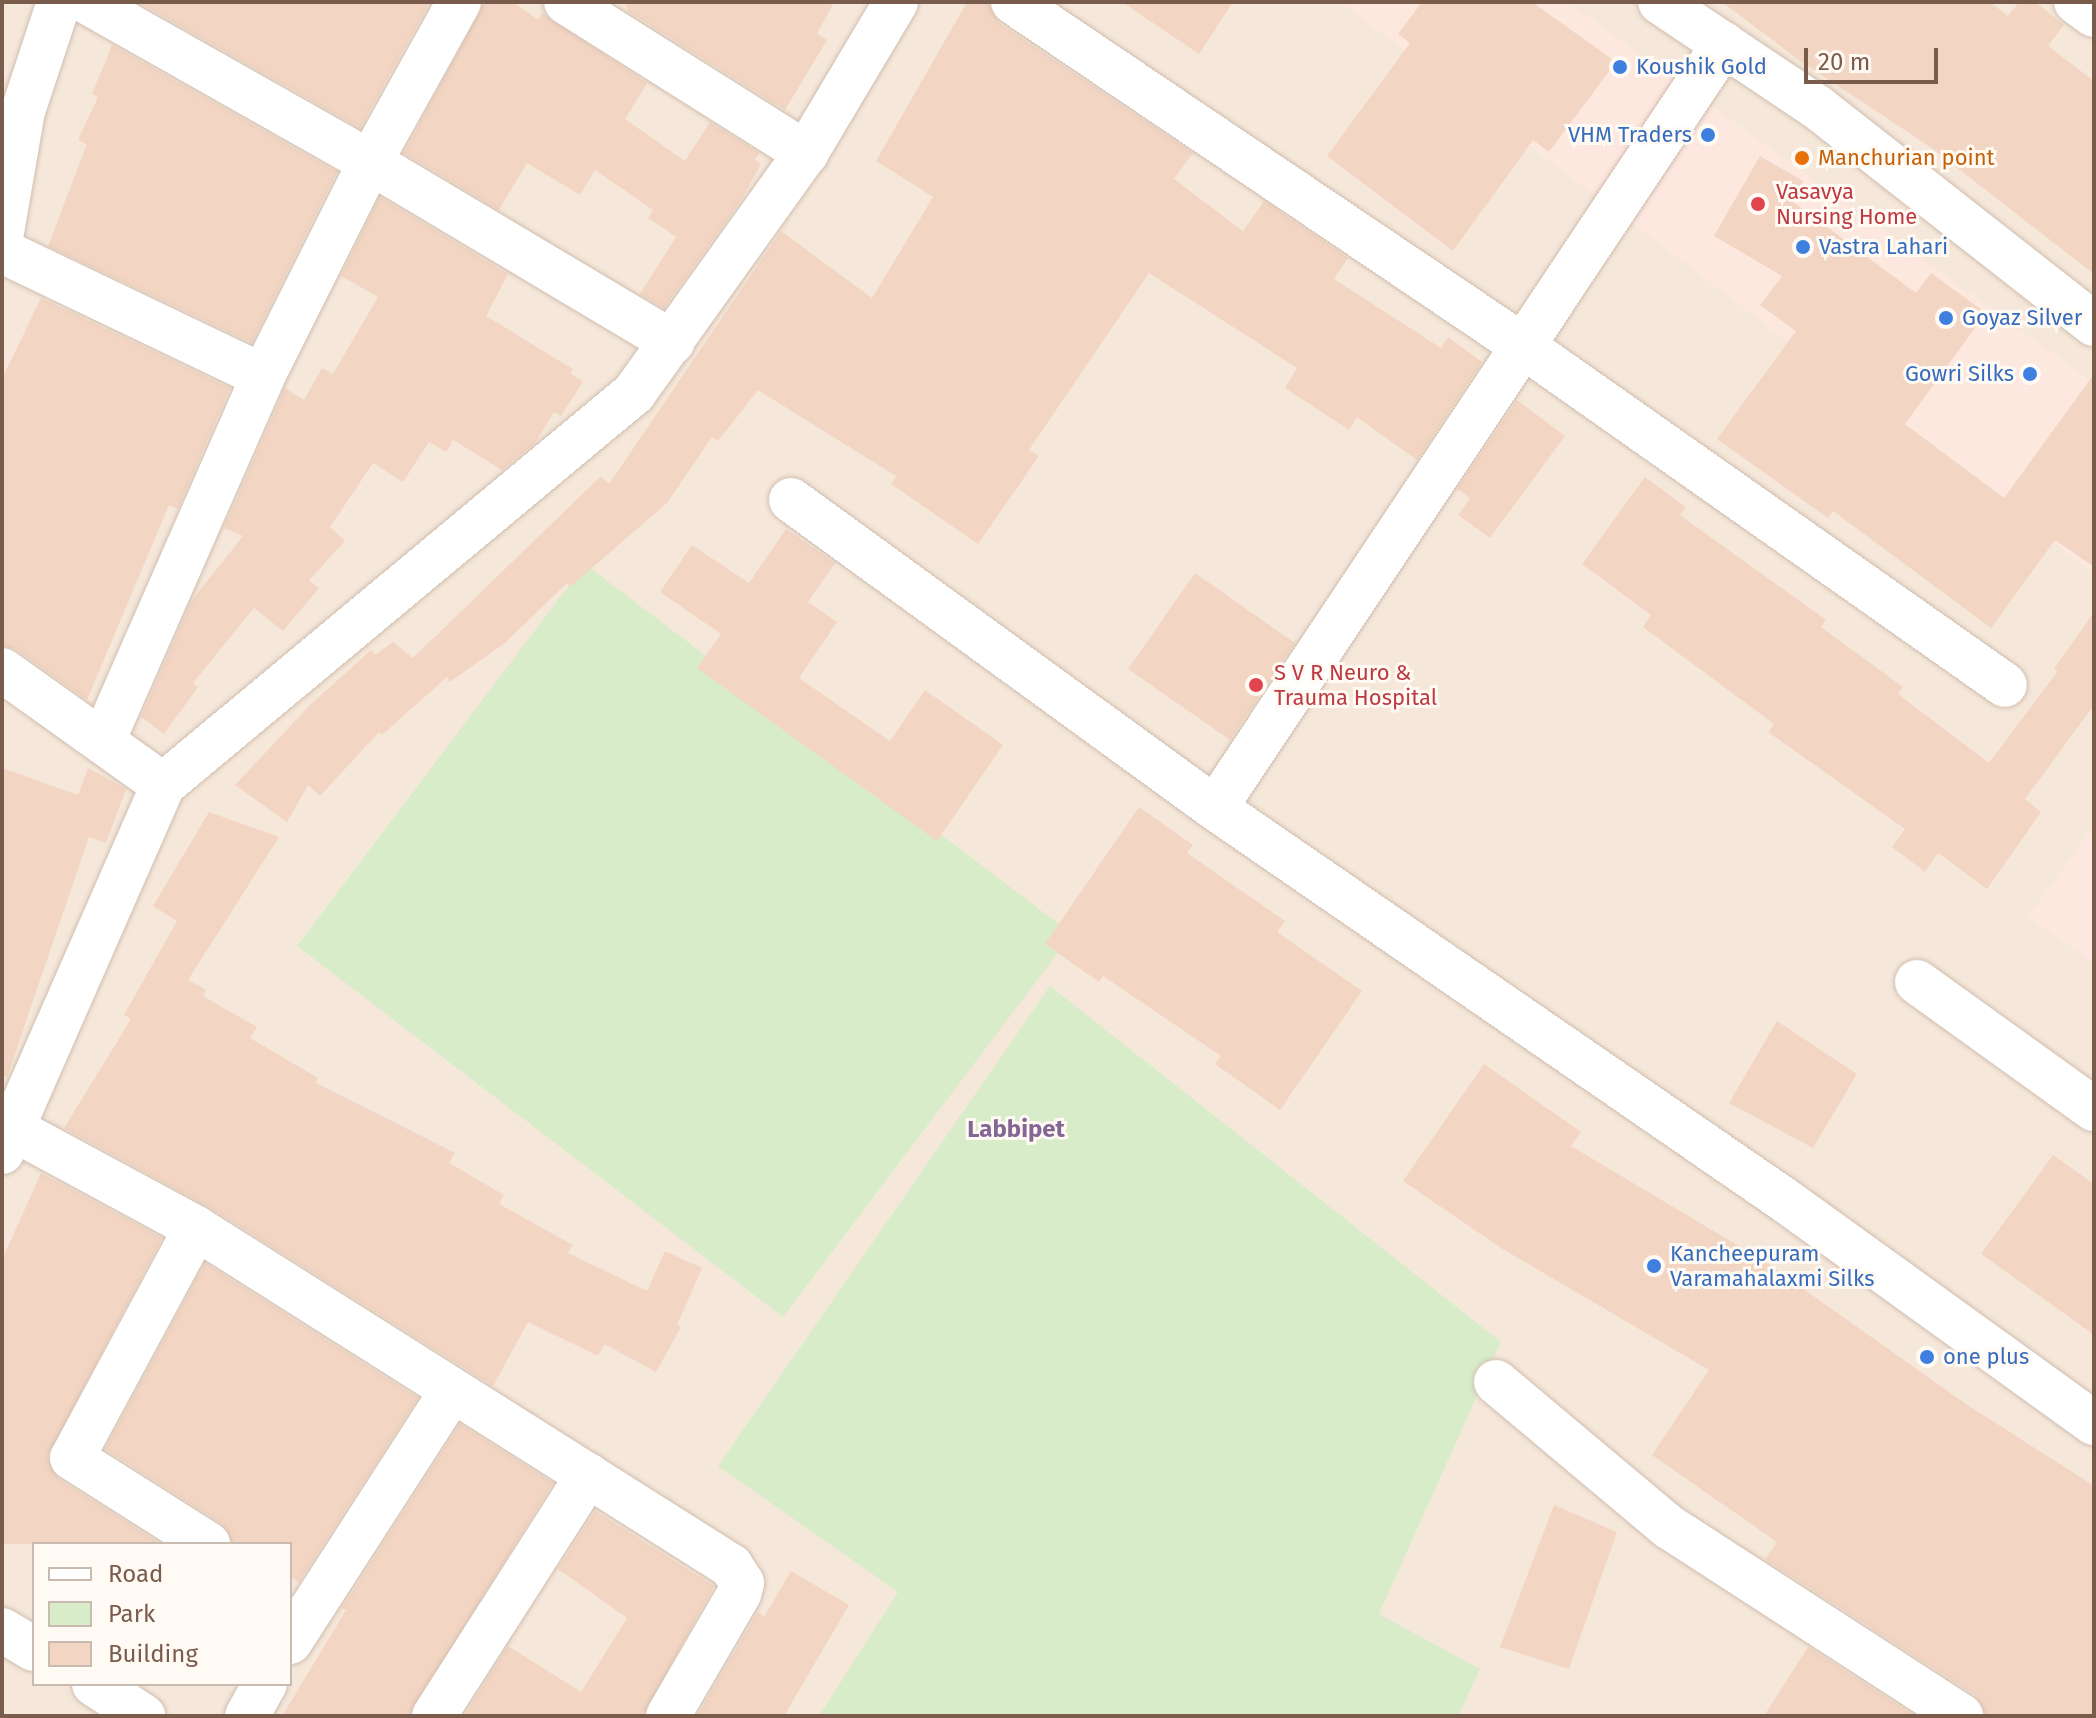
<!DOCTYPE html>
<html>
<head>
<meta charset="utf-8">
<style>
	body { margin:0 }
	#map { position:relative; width:2096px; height:1718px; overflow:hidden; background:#fdf6ec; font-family:"Fira Sans",sans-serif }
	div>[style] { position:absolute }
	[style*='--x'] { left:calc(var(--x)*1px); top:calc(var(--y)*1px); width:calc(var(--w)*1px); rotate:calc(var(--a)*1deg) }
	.residential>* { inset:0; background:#f5e8da }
	.commercial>* { inset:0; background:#fde8e0 }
	.green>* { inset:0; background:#d8ecc9 }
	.building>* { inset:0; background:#f3d5c3 }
	.roads { filter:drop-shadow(0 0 2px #d1beb0) drop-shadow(0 0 2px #d1beb0) }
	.street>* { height:44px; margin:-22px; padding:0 22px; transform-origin:22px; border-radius:22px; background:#fff }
	.secondary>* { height:44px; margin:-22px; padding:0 22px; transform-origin:22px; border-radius:22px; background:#fff }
	.dots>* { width:22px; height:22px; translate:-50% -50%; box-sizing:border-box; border:4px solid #fffaf3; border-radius:50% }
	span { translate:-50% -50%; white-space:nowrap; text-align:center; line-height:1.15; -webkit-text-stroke:6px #fffaf3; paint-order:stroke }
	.shop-label { font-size:22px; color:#366cbe }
	.left { translate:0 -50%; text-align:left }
	.right { translate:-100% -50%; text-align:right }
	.food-label { font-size:22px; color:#c56008 }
	.health-label { font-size:22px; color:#be3a42 }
	.neighbourhood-label { font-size:24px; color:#846695; font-weight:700 }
	.frame { position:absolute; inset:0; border:4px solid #7a5c4d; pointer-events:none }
	.legend { position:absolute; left:32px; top:1542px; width:260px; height:144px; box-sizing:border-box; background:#fffaf3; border:2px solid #cabbb1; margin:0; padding:10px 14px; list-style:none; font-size:24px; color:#7a5c4d }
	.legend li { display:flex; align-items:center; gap:16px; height:40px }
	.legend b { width:40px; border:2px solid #cabbb1 }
	.scale { position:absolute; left:1804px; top:48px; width:134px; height:36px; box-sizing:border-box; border:4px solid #7a5c4d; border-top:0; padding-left:10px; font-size:24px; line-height:28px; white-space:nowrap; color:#7a5c4d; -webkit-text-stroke:6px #fffaf3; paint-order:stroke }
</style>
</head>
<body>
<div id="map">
	<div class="residential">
		<div style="clip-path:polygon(evenodd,2px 2px,2094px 2px,2094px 1716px,2px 1716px,2px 2px,34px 1544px,290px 1544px,290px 1684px,34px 1684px,34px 1544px)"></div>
	</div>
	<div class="commercial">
		<div style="clip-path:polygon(1340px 2px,1568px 2px,2094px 383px,2094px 573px)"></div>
		<div style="clip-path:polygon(2094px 826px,2094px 963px,2028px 917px)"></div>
	</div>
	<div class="green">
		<div style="clip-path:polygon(585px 564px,1072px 934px,783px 1317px,297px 946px)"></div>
		<div style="clip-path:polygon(1050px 986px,1501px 1342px,1379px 1614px,1480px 1669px,1458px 1716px,819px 1716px,898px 1592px,718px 1466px)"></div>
	</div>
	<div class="building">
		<div style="clip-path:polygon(138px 2px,430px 2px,360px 128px)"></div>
		<div style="clip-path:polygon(484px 2px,513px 2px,538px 20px,542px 13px,647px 83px,625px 119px,685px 161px,710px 122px,759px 153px,755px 160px,761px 164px,740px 202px,664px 308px,640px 294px,676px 237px,648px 218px,653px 210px,595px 170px,580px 195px,527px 163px,499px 210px,404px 153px)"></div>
		<div style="clip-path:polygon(625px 2px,834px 2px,817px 34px,827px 40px,785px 110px,629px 12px)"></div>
		<div style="clip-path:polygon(967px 2px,988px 2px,999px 23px,1193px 153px,1174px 179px,1243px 231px,1264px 201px,1348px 258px,1334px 279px,1441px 348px,1448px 337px,1482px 362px,1417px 460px,1357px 417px,1349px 430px,1285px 388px,1297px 368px,1149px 273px,1029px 450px,1039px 456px,978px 544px,891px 484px,896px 476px,758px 390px,718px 441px,712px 437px,667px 503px,570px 587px,567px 583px,505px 643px,450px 682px,447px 677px,382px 735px,379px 732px,320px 796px,308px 785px,287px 822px,235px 785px,310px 705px,371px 650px,375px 655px,393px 642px,413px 658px,601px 476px,609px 484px,781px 231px,872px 298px,933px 197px,876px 161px)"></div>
		<div style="clip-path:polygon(1122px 2px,1233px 2px,1199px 54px)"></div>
		<div style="clip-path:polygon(1422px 2px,1532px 2px,1616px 62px,1549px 152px,1533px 140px,1453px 251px,1327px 156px,1410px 43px,1398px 34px)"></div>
		<div style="clip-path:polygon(1722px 2px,1990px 2px,2008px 16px,2019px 2px,2035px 2px,2064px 25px,2048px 46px,2094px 81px,2094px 274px,1929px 146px,1803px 63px)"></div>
		<div style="clip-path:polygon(112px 45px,337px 172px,252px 343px,48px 246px,87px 144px,78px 140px,98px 97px,92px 94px)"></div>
		<div style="clip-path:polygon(1760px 156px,1803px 181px,1792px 201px,1916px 293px,1931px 273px,1986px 313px,1905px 424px,2004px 498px,2094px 374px,2094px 567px,2055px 540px,1991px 628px,1833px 511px,1828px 518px,1717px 439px,1796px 331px,1760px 305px,1782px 276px,1714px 236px)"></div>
		<div style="clip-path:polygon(380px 197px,508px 274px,486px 316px,573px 369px,570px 373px,583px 382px,561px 416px,554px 412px,535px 443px,502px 470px,453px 440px,446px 452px,429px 442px,403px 482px,373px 463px,330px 527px,345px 541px,309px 580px,319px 588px,283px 631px,254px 608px,193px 683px,198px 687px,164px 734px,141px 717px,192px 600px,243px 536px,224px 528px,285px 388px,304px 400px,322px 368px,333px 374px,378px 297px,341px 276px)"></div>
		<div style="clip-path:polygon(41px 298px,230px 388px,178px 509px,169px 505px,87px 700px,17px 650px,2px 645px,2px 379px)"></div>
		<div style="clip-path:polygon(1517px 400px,1565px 436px,1490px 538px,1458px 515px,1470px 498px,1457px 489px)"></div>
		<div style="clip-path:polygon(1645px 477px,1686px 507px,1680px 515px,1826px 620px,1821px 627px,1903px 687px,1898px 694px,1989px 763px,2057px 672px,2054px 669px,2094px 612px,2094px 705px,2025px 799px,2041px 812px,1987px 889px,1938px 853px,1925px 872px,1892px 847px,1905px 829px,1768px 732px,1774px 724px,1643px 627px,1651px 615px,1582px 564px)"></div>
		<div style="clip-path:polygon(786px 529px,835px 563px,808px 602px,837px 622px,799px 678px,890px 741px,925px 690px,1003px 745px,937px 841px,697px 668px,721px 634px,660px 592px,692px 545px,749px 583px)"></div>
		<div style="clip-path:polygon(1195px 573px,1295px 643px,1230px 740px,1128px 669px)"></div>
		<div style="clip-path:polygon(2px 768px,78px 795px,88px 768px,126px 789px,106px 843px,89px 837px,7px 1077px,2px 1076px)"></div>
		<div style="clip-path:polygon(1139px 807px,1193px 845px,1187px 853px,1285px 921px,1277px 932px,1362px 991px,1280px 1110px,1215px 1064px,1221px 1056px,1103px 976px,1099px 982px,1045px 944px)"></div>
		<div style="clip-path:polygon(209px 812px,279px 837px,188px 980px,206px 990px,203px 996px,257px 1027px,250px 1038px,318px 1078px,316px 1083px,455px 1153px,449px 1163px,504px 1195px,499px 1204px,573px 1245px,568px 1253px,647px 1291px,665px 1251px,702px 1268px,677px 1325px,681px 1327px,656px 1372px,604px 1344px,598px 1356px,528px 1322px,493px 1386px,209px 1207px,64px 1128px,131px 1019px,124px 1015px,177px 921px,153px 906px)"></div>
		<div style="clip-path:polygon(1777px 1021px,1857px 1074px,1813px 1148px,1729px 1103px)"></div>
		<div style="clip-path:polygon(1484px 1064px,1581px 1132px,1571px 1146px,1764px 1261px,1966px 1404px,2094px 1486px,2094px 1716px,1986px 1716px,1975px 1695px,1765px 1559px,1777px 1542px,1652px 1455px,1709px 1370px,1501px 1248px,1403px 1181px)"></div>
		<div style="clip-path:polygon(2053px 1155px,2094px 1184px,2094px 1335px,1981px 1254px)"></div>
		<div style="clip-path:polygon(41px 1173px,162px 1238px,47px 1457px,59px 1479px,161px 1544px,2px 1544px,2px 1260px)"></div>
		<div style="clip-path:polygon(205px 1263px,418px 1398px,299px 1582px,290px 1577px,290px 1544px,233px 1544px,221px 1523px,105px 1449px)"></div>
		<div style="clip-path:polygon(460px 1424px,553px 1483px,409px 1716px,282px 1716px,346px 1610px,342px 1608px)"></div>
		<div style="clip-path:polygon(1554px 1505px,1617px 1532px,1569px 1669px,1500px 1647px)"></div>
		<div style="clip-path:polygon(595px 1511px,714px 1586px,643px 1716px,464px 1716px,508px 1646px,581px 1692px,627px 1618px,558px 1569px)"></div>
		<div style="clip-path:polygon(791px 1571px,849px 1605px,784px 1716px,697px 1716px,758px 1612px,764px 1617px)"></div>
		<div style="clip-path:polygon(1808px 1647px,1915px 1716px,1764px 1716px)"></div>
	</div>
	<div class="roads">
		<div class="street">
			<div style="--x:87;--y:2;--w:325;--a:29.5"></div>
			<div style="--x:370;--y:162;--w:352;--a:30.8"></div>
			<div style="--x:566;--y:2;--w:284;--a:32.2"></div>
			<div style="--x:1013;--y:2;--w:615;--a:34"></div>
			<div style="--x:1523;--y:346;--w:589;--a:35.12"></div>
			<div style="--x:2076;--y:2;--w:22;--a:36"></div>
			<div style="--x:2;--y:232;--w:123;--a:-80.2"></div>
			<div style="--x:23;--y:111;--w:115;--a:-71.7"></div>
			<div style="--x:2;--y:251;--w:289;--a:25.6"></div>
			<div style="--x:791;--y:500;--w:524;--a:36"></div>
			<div style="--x:1215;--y:808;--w:693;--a:34.54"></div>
			<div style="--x:1786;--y:1201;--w:380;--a:35.8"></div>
			<div style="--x:2;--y:670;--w:198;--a:35.5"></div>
			<div style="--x:103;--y:741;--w:399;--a:-66.3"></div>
			<div style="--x:263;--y:376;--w:239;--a:-63.4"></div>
			<div style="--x:370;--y:162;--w:183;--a:-60.9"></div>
			<div style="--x:1215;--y:808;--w:918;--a:-56.33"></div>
			<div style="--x:1917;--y:982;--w:218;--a:35.7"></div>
			<div style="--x:13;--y:1129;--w:208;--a:28.4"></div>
			<div style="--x:196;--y:1228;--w:633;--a:32.28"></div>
			<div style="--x:731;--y:1566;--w:20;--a:57"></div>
			<div style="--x:742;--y:1583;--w:11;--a:105"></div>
			<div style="--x:739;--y:1594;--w:141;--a:120.2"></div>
			<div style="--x:2;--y:1152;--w:401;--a:-66.3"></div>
			<div style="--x:163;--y:785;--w:613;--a:-39.77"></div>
			<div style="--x:634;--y:393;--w:295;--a:-54.4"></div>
			<div style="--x:806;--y:153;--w:176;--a:-59.2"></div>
			<div style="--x:196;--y:1228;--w:261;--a:118.3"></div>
			<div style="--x:72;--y:1458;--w:161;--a:32.3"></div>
			<div style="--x:1496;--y:1382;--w:226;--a:40"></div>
			<div style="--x:1669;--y:1527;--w:348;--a:32.9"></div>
			<div style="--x:2;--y:1630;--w:37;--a:31"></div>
			<div style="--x:290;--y:1642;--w:299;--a:-57.2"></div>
			<div style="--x:94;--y:1684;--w:59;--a:33.1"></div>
			<div style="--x:247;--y:1716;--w:37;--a:-61"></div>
			<div style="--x:434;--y:1716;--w:286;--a:-57.4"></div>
		</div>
		<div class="secondary">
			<div style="--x:1660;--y:2;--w:189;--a:33.8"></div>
			<div style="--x:1817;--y:107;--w:352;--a:38.1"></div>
		</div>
	</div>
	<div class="dots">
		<div style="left:1620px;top:67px;background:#3f7fe0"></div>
		<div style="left:1708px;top:135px;background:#3f7fe0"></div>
		<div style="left:1802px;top:158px;background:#e8710a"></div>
		<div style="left:1758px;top:204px;background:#e0444e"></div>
		<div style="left:1803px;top:247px;background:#3f7fe0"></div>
		<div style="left:1946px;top:318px;background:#3f7fe0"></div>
		<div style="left:2030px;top:374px;background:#3f7fe0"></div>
		<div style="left:1256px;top:685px;background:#e0444e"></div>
		<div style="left:1654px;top:1266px;background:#3f7fe0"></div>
		<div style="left:1927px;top:1357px;background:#3f7fe0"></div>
	</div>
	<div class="shop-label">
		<span class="left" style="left:1636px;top:67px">Koushik Gold</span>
		<span class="right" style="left:1692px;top:135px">VHM Traders</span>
		<span class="left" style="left:1819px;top:247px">Vastra Lahari</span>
		<span class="left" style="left:1962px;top:318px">Goyaz Silver</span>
		<span class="right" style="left:2014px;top:374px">Gowri Silks</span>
		<span class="left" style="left:1670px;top:1266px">Kancheepuram<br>Varamahalaxmi Silks</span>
		<span class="left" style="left:1943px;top:1357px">one plus</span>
	</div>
	<div class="food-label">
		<span class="left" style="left:1818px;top:158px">Manchurian point</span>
	</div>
	<div class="health-label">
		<span class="left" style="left:1776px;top:204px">Vasavya<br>Nursing Home</span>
		<span class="left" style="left:1274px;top:685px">S V R Neuro &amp;<br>Trauma Hospital</span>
	</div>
	<div class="neighbourhood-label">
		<span style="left:1016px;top:1130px">Labbipet</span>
	</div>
	<div class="frame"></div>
	<ul class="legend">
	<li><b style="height:10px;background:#fff"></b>Road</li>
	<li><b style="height:22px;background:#d8ecc9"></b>Park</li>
	<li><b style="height:22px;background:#f3d5c3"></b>Building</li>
	</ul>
	<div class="scale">20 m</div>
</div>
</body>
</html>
